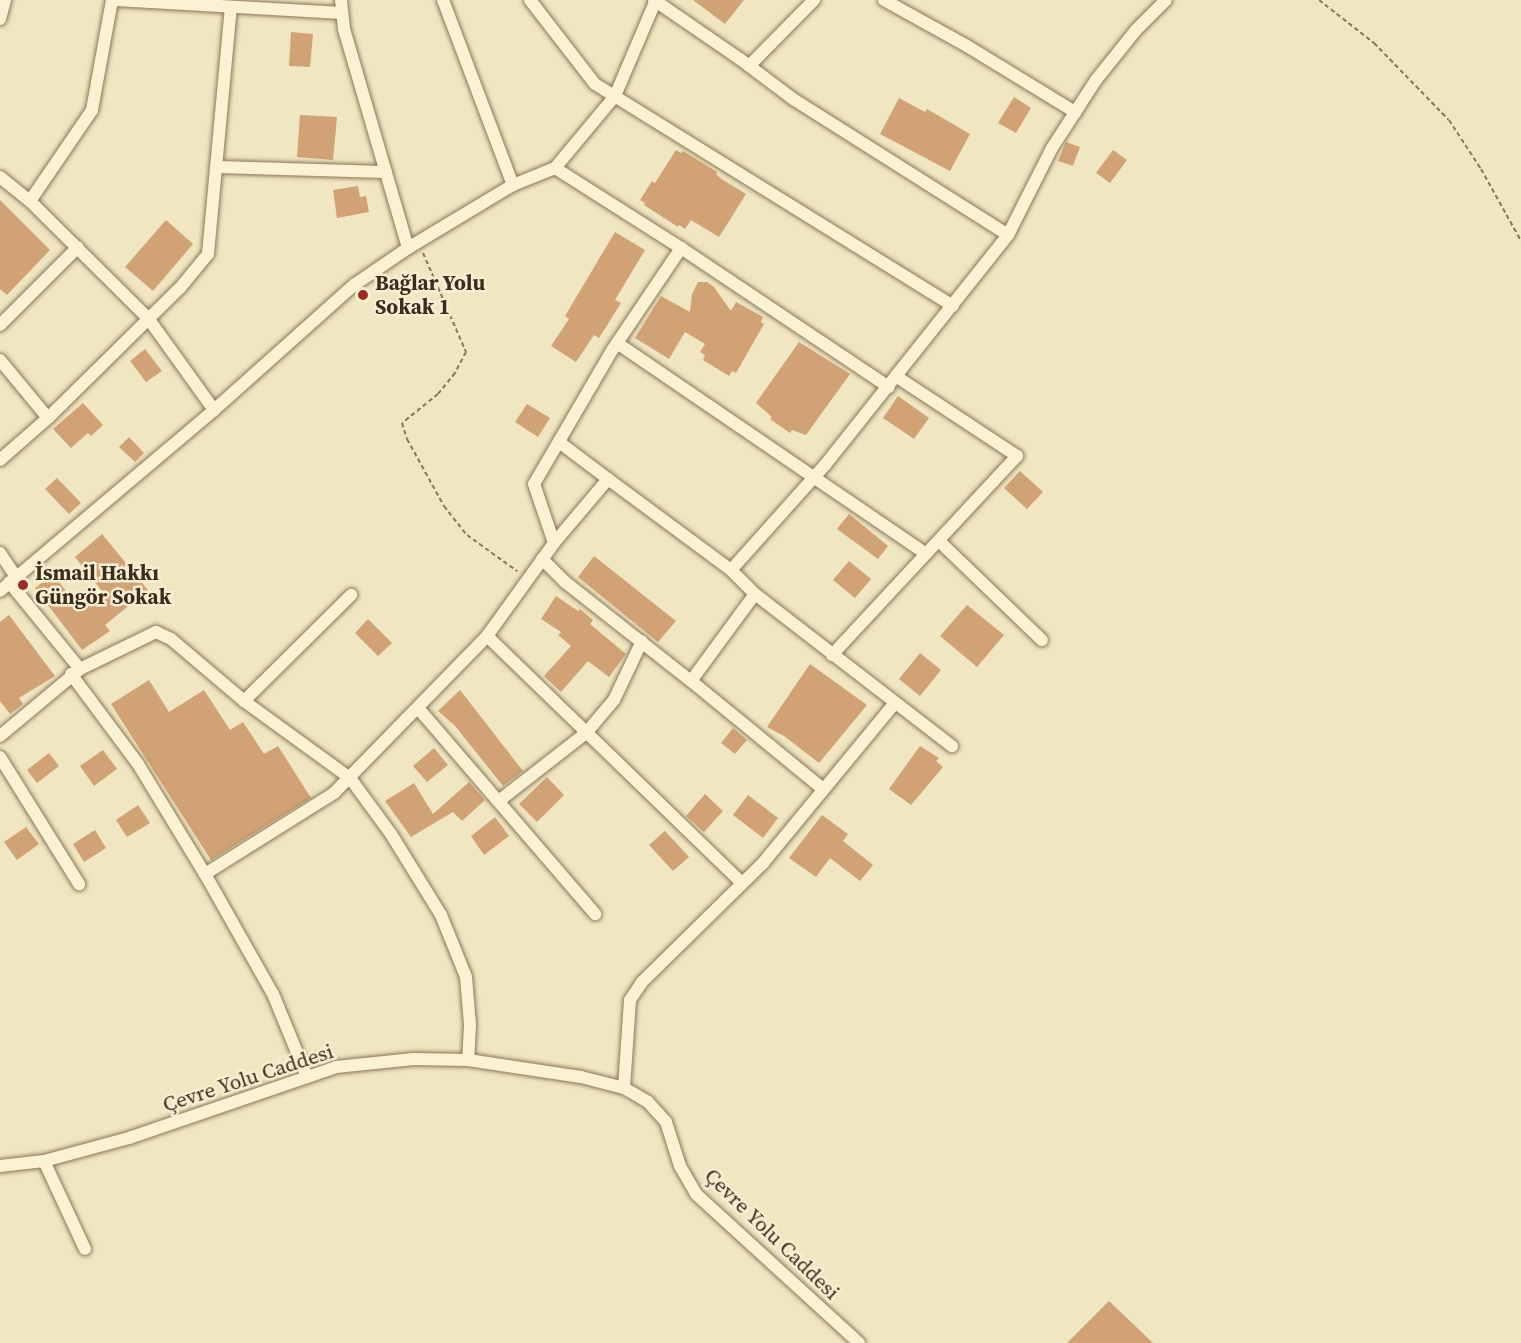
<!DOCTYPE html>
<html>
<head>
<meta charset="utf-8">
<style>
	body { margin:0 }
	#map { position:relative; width:1521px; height:1343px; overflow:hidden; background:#f0e6c1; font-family:"Source Serif 4",serif }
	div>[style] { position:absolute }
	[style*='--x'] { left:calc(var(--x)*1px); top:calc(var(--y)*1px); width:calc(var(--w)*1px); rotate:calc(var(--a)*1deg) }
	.building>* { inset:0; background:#d1a274 }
	.path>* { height:2px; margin-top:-1px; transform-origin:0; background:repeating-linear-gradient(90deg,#8b7757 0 4.5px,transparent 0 7.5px) }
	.roads { filter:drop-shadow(0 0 2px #8b7757) drop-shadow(0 0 2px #8b7757) }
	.minor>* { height:12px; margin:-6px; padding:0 6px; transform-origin:6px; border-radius:6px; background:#fbf2d4 }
	.dots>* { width:16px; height:16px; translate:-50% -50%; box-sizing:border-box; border:3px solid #f7efd1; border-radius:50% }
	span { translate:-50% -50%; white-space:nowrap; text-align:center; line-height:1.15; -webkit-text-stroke:5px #f7efd1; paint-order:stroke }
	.poi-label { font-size:21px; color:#392d1c; font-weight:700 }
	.left { translate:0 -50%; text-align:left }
	.street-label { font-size:21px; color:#392d1c }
</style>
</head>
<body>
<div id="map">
	<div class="building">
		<div style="clip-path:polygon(693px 0,744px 0,725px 24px)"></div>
		<div style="clip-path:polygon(291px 32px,313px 34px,310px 67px,289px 66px)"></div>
		<div style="clip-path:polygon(1014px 97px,1031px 108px,1016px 133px,998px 123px)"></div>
		<div style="clip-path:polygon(899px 98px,925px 112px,927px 109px,970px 134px,950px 171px,880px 134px)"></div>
		<div style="clip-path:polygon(300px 115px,337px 117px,333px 160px,297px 157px)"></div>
		<div style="clip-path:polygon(1066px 142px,1080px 147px,1073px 166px,1058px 161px)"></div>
		<div style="clip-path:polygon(676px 150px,681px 153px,683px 151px,717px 172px,716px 174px,720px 178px,746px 194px,719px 237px,691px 220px,685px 229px,679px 225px,678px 227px,644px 205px,645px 203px,640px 200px,652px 181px,655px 183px)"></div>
		<div style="clip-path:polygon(1113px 150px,1127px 160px,1110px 183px,1096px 173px)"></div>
		<div style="clip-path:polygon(358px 186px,360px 197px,366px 196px,369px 212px,337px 218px,333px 190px)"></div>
		<div style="clip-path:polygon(0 200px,50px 250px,7px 295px,0 289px)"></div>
		<div style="clip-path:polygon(166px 220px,193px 244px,153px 291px,125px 267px)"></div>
		<div style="clip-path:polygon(615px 232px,645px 250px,615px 300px,621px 303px,599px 338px,594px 335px,576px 362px,551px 346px,569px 319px,565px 316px)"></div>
		<div style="clip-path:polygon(698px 282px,707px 282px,714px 287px,731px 311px,736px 302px,763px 317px,761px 322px,764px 324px,736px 373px,732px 371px,729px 376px,703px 360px,705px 355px,700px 352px,705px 344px,685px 332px,669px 359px,635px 338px,661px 296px,690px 312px,692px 294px)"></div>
		<div style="clip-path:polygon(799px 342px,850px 374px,806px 435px,792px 430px,790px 433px,770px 419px,772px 417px,756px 403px)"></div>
		<div style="clip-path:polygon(145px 349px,162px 371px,146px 382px,130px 361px)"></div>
		<div style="clip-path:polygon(898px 396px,929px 418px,914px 439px,883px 418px)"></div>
		<div style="clip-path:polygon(83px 403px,103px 425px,91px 436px,88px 433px,71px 448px,53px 429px)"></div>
		<div style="clip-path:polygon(527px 404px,550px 418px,538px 437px,515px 422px)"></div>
		<div style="clip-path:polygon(129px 437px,144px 453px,135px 462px,119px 447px)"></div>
		<div style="clip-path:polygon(1020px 471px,1043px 492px,1027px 509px,1004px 488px)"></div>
		<div style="clip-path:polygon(57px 478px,81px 503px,69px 514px,45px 489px)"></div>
		<div style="clip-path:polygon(849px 514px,888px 546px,878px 559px,837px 529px)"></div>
		<div style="clip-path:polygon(102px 534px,148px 590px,105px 625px,110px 631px,82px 650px,35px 588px,53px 574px,81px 611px,105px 595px,75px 557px)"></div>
		<div style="clip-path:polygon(594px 556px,676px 621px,658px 642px,578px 577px)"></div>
		<div style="clip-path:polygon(849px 561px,871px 579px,855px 598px,833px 580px)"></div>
		<div style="clip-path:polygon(556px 596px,578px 611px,580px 609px,593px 620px,590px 624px,626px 654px,609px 677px,588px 661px,561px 692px,544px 676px,571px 646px,558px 635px,561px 632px,541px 619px)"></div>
		<div style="clip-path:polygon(967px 605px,1004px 635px,977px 667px,940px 636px)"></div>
		<div style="clip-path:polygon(9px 615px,55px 676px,19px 698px,23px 704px,10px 714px,0 701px,0 622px)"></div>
		<div style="clip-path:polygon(368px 619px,392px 643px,378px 656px,355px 633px)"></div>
		<div style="clip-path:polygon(920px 653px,941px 670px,920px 696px,899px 679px)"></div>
		<div style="clip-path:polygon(810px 664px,867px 705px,819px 763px,784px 736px,767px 727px)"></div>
		<div style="clip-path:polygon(149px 680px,169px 712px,204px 690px,230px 730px,243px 722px,264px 754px,278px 746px,311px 798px,211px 860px,111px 704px)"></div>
		<div style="clip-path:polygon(460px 690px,523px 771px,503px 786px,455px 726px,438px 711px)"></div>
		<div style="clip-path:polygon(733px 728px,747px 740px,735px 754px,721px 743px)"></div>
		<div style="clip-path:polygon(920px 746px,939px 758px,936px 761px,943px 767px,911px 805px,889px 789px)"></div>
		<div style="clip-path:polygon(434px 748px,448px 765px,427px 782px,413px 766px)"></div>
		<div style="clip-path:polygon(103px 750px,117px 769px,94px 786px,80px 766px)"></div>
		<div style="clip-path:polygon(49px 753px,59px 766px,37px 783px,27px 770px)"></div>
		<div style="clip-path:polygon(547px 777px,564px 795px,537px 822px,519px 804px)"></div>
		<div style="clip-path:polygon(469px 782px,485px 800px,462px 821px,453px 812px,411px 837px,385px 801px,414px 783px,433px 814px)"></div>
		<div style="clip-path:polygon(705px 794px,723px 811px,704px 832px,686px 816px)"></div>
		<div style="clip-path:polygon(748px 795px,778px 818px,763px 838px,733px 815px)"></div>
		<div style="clip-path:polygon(138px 805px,150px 823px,127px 837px,116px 820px)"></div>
		<div style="clip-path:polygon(822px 815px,848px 834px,843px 841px,873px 865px,860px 881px,830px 858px,816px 877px,789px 858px)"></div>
		<div style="clip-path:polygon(495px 817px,509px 836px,484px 855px,471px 836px)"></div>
		<div style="clip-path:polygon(26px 827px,39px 844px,17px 860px,4px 842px)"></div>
		<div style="clip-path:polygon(95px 830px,106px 848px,84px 862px,73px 844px)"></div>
		<div style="clip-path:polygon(665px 831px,689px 857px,673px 871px,649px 845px)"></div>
		<div style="clip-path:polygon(1109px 1301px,1153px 1343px,1067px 1343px)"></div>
	</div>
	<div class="path">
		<div style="--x:1319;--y:0;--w:70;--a:38"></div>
		<div style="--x:1374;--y:43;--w:107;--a:45.8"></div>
		<div style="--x:1449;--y:120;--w:59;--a:56.9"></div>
		<div style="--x:1481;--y:169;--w:82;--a:60.9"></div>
		<div style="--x:423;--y:253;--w:108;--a:66.5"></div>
		<div style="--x:466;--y:352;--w:24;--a:118"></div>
		<div style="--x:455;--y:373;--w:27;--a:129"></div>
		<div style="--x:438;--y:394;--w:46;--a:141.1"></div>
		<div style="--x:402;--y:423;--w:17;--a:73"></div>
		<div style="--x:407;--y:439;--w:77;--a:61.1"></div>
		<div style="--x:444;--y:506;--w:37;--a:52"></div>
		<div style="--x:467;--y:535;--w:62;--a:35.8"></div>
	</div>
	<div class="roads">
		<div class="minor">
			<div style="--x:116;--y:0;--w:226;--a:3.3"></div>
			<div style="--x:341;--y:0;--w:29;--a:84"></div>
			<div style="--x:344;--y:29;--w:228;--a:73.7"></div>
			<div style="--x:443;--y:0;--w:198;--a:69.3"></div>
			<div style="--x:530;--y:0;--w:106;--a:52.3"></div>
			<div style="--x:595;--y:84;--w:421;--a:31.8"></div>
			<div style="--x:654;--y:0;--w:104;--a:34.5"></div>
			<div style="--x:740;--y:59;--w:66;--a:37"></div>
			<div style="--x:793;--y:99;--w:254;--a:32.3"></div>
			<div style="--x:884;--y:0;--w:95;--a:29"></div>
			<div style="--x:967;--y:46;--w:127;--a:31.4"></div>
			<div style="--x:0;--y:19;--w:20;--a:-75"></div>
			<div style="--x:749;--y:66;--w:93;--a:-45.4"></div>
			<div style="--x:216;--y:167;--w:170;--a:1.7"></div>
			<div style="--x:555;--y:168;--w:149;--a:32.4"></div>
			<div style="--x:681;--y:248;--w:250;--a:33.8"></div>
			<div style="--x:0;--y:177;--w:38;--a:39"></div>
			<div style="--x:30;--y:201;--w:166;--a:44.8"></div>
			<div style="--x:148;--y:318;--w:113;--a:54.3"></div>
			<div style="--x:30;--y:201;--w:110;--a:-55.7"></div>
			<div style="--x:92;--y:110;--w:112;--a:-79.7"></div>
			<div style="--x:0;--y:325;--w:110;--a:-45"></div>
			<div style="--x:617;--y:343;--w:374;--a:34.3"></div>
			<div style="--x:0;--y:360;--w:75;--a:50.4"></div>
			<div style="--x:559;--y:442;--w:61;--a:37.1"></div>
			<div style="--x:0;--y:460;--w:64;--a:-41.2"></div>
			<div style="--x:48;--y:418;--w:185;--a:-44.6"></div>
			<div style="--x:180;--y:288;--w:44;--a:-50.5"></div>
			<div style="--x:208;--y:254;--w:247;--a:-84.7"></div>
			<div style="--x:939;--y:541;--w:143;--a:43.9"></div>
			<div style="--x:554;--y:543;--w:62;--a:-108.7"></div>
			<div style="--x:534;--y:484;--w:156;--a:-59.7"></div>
			<div style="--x:613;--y:349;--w:122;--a:-56"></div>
			<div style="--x:0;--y:553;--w:29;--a:56"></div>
			<div style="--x:542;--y:559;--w:33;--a:45"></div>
			<div style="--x:565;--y:582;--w:160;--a:38.2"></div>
			<div style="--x:0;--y:591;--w:280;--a:-40.2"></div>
			<div style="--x:214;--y:410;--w:188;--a:-41.8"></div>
			<div style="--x:354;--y:285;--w:65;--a:-34.4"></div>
			<div style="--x:408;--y:248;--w:122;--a:-31"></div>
			<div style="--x:513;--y:185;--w:45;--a:-22"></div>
			<div style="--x:555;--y:168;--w:94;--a:-50.2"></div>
			<div style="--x:615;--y:96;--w:104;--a:-66.9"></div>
			<div style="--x:755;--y:594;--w:249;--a:37.7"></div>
			<div style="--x:487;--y:636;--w:355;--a:44.1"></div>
			<div style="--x:832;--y:655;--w:272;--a:-47.1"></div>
			<div style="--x:1017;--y:456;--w:144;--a:-146.6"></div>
			<div style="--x:80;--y:669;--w:85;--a:-26"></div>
			<div style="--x:156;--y:632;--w:17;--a:25"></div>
			<div style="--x:171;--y:639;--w:96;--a:40.3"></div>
			<div style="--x:244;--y:701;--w:131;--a:36"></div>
			<div style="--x:350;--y:778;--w:69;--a:53.8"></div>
			<div style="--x:391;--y:834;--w:95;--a:58.3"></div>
			<div style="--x:441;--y:915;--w:67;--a:68"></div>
			<div style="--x:466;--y:977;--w:48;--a:85.2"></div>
			<div style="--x:470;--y:1025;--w:35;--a:93"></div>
			<div style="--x:71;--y:674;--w:112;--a:53.3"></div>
			<div style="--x:138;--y:764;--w:129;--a:58.7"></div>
			<div style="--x:205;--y:874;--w:138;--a:60.5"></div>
			<div style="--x:273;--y:994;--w:90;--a:67.7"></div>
			<div style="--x:244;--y:701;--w:151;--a:-44.7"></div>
			<div style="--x:418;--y:708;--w:272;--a:49.3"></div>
			<div style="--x:0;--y:736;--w:104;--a:-39.9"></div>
			<div style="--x:80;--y:669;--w:112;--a:-129.2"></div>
			<div style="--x:0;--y:757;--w:150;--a:58.1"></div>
			<div style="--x:823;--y:789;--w:171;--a:-140.7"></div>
			<div style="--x:691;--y:681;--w:108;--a:-53.7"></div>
			<div style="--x:755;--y:594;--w:34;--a:-135"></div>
			<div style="--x:731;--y:570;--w:141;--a:-48.2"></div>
			<div style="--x:825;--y:465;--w:294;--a:-51.5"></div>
			<div style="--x:1008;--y:235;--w:97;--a:-63.2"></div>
			<div style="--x:1052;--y:148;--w:81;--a:-57.1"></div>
			<div style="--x:1096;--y:80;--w:64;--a:-51.3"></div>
			<div style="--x:1136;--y:30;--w:42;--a:-45"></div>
			<div style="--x:500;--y:800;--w:109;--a:-37.9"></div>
			<div style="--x:586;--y:733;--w:43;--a:-49.7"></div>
			<div style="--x:614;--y:700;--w:65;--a:-64.6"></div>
			<div style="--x:205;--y:874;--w:152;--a:-32.1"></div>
			<div style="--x:334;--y:793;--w:219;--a:-45.7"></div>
			<div style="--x:487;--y:636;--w:115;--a:-54.2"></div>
			<div style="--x:554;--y:543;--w:84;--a:-49.8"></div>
			<div style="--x:608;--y:479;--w:153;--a:36.5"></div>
			<div style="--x:624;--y:1088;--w:88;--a:-86.1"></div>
			<div style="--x:630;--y:1000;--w:22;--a:-56"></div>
			<div style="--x:642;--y:982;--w:170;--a:-44.5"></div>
			<div style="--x:763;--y:863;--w:207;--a:-50.5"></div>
			<div style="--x:44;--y:1161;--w:97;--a:65"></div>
			<div style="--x:0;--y:1166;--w:44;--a:-6.5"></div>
			<div style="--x:44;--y:1161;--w:88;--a:-15.1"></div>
			<div style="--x:129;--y:1138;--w:219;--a:-18.9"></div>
			<div style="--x:336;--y:1067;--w:78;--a:-5.9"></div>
			<div style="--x:414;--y:1059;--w:54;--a:1.1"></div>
			<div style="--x:468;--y:1060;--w:114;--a:8.6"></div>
			<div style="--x:581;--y:1077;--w:44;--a:14.3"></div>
			<div style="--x:624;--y:1088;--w:28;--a:30"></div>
			<div style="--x:648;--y:1102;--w:27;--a:48"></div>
			<div style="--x:666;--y:1122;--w:46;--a:72.3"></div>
			<div style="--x:680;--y:1166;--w:32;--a:60"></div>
			<div style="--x:696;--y:1194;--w:221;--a:42.4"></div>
		</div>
	</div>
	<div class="dots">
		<div style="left:363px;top:295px;background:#9d2c24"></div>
		<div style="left:23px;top:585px;background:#9d2c24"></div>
	</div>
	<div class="poi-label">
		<span class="left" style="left:375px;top:295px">Bağlar Yolu<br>Sokak 1</span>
		<span class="left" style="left:35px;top:585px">İsmail Hakkı<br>Güngör Sokak</span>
	</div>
	<div class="street-label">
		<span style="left:248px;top:1078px;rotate:-18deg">Çevre Yolu Caddesi</span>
		<span style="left:772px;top:1234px;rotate:44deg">Çevre Yolu Caddesi</span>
	</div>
</div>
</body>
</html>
